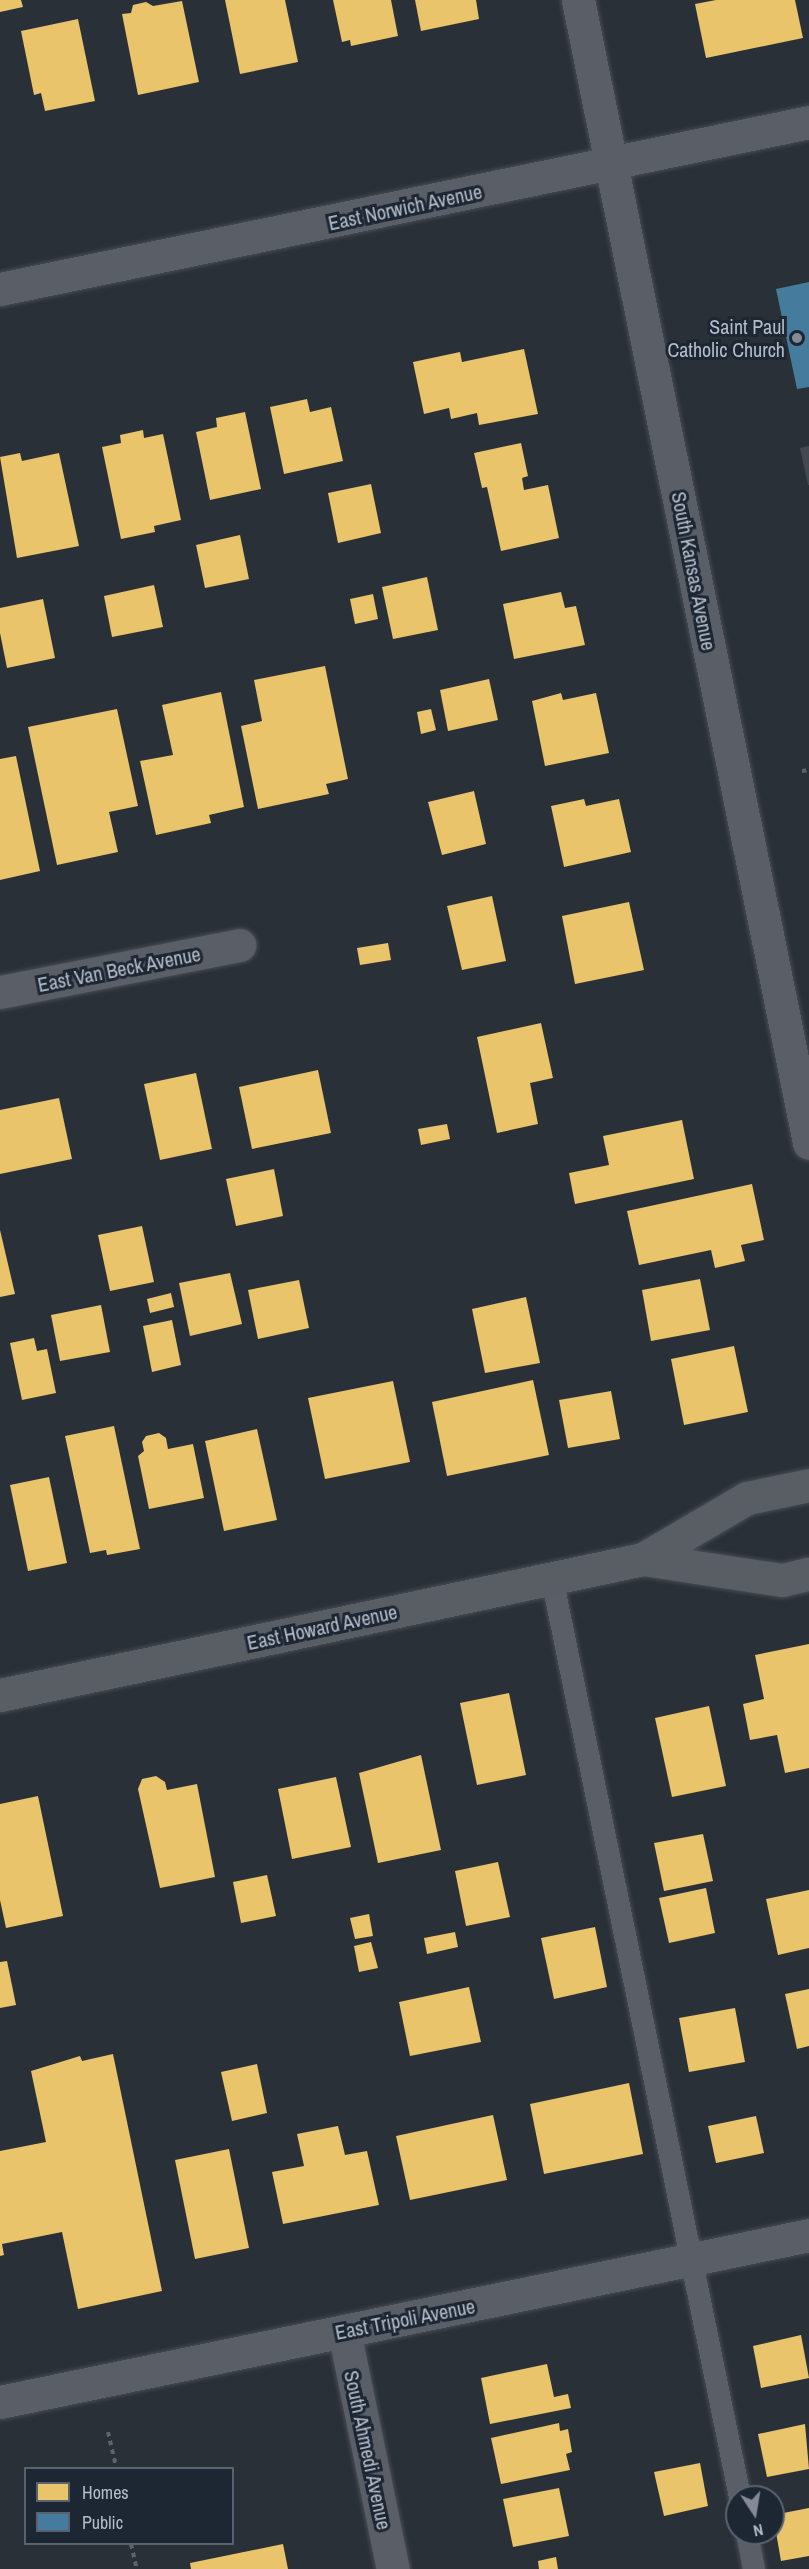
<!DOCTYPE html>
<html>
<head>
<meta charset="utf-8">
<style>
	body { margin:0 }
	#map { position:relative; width:809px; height:2569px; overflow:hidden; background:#2a3038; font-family:"Archivo Narrow",sans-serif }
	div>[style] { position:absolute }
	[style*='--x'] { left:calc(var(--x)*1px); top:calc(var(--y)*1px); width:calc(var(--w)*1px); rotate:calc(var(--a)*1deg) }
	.homes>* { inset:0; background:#e9c46a }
	.public>* { inset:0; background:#457b9d }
	.building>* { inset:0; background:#444950 }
	.path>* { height:4px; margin-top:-2px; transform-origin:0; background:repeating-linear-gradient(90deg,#5d636a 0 4.5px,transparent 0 9px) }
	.roads { filter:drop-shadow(0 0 2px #484c53) drop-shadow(0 0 2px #484c53) }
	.lane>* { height:22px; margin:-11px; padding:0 11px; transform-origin:11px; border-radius:11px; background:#5a5e66 }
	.street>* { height:33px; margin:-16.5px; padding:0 16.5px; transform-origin:16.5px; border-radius:16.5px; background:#5a5e66 }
	.secondary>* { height:33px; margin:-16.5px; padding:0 16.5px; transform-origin:16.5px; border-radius:16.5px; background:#595d64 }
	.dots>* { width:16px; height:16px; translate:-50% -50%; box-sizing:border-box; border:3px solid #1d2633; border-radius:50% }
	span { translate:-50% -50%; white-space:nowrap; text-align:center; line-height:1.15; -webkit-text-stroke:6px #1d2633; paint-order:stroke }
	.street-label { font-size:20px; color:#b4bcc9 }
	.poi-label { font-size:20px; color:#b4bcc9 }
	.right { translate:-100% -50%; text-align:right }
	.legend { position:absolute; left:24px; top:2467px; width:210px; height:78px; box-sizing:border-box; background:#1d2633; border:2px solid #59626f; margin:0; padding:8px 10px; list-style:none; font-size:18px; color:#b4bcc9 }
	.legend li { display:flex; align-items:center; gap:12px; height:30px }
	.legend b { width:30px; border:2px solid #59626f }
	.north { position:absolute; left:725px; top:2485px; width:60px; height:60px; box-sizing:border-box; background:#1d2633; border:2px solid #59626f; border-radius:50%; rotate:168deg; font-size:16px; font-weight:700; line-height:24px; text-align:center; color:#b4bcc9 }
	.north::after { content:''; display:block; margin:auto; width:21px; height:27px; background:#848b96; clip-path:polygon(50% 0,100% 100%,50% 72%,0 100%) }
</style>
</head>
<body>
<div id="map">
	<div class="homes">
		<div style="clip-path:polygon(0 0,21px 0,23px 7px,0 12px)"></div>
		<div style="clip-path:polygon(225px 0,285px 0,298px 62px,240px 74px)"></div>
		<div style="clip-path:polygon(333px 0,391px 0,398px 36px,351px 46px,350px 40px,342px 42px)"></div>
		<div style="clip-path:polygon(415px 0,476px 0,479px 19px,421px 31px)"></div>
		<div style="clip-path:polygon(716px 0,795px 0,803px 38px,706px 58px,695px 4px)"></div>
		<div style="clip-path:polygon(182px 1px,199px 82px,138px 95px,122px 14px,131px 13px,133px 5px,146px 2px,153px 6px)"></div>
		<div style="clip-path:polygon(78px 19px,95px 101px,45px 111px,41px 93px,34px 95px,21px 31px)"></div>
		<div style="clip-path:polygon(524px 349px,538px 414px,479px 425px,477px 413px,451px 419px,449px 408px,424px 414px,413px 362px,460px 352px,462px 362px)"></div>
		<div style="clip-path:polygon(307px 399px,310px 412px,331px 407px,343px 461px,284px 474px,270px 407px)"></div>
		<div style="clip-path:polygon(245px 412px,261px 489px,210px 500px,196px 432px,217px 427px,216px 418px)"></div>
		<div style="clip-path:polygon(143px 430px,144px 438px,163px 434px,181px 520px,154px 526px,155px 532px,121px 539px,102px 447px,121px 443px,120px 435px)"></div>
		<div style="clip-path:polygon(521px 443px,528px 476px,522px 478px,524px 490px,548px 485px,559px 538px,501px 551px,487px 487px,482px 488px,474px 453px)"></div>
		<div style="clip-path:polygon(20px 453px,22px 461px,59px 453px,79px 546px,17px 558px,0 457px)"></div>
		<div style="clip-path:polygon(371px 484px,381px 533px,338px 543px,328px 493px)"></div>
		<div style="clip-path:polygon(240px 535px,249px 579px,205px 588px,196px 545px)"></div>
		<div style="clip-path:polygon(427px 577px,438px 630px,393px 639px,382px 587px)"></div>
		<div style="clip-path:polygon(154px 585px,163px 627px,112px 637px,104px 596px)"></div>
		<div style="clip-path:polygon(561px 592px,565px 608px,576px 606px,585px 645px,514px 659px,503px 604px)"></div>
		<div style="clip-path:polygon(373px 594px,378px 619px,355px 624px,350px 599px)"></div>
		<div style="clip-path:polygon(43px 599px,55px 658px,7px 668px,0 633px,0 608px)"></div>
		<div style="clip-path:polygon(325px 666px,348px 779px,326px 784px,329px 794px,258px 809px,241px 726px,262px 721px,254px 680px)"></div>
		<div style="clip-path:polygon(489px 679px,498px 720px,448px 731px,440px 690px)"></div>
		<div style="clip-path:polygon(221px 692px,244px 807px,209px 815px,211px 823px,156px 835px,140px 761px,173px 755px,162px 705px)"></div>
		<div style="clip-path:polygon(561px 693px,563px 700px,596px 693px,609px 753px,545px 766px,532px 701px)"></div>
		<div style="clip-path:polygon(117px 709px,138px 806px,109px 812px,118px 852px,57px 865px,28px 727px)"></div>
		<div style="clip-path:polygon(431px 709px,436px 730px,421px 734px,417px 712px)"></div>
		<div style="clip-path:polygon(16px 756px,40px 871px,0 880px,0 759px)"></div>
		<div style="clip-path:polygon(474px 791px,486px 844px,442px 855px,428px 802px)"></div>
		<div style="clip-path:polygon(584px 799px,586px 806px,619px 799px,631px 852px,564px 867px,551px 806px)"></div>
		<div style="clip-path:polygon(492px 896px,506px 961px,462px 970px,447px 906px)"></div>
		<div style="clip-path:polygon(629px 902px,644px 970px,575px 984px,562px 916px)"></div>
		<div style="clip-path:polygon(388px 943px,391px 960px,360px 965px,357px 948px)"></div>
		<div style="clip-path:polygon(541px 1023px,553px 1078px,530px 1083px,538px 1124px,497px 1133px,477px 1037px)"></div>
		<div style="clip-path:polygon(318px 1070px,331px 1133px,252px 1149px,239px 1087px)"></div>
		<div style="clip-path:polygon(196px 1073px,212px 1149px,160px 1160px,144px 1084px)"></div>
		<div style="clip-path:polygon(59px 1098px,72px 1159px,0 1174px,0 1110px)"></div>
		<div style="clip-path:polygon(682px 1120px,694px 1179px,575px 1204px,569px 1173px,609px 1165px,603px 1136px)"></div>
		<div style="clip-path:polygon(447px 1124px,450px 1139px,421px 1145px,418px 1129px)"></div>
		<div style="clip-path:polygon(274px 1169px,283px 1216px,236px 1226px,226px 1179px)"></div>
		<div style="clip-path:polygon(752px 1184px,764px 1240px,741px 1245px,745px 1261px,715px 1268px,711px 1250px,639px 1265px,627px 1211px)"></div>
		<div style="clip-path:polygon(142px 1226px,154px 1282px,110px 1291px,98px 1235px)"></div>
		<div style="clip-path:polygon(0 1230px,15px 1294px,0 1297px)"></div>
		<div style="clip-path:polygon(230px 1273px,242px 1324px,190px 1336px,179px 1283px)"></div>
		<div style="clip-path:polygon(700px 1279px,710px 1330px,651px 1341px,642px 1290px)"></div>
		<div style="clip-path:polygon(299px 1280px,309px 1328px,258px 1339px,248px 1290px)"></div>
		<div style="clip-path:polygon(171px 1293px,174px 1307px,150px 1313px,147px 1299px)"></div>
		<div style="clip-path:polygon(526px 1297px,540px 1363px,485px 1373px,472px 1309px)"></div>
		<div style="clip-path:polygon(101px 1305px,110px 1352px,60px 1361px,51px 1315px)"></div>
		<div style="clip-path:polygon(172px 1320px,181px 1365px,152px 1372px,143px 1326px)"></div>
		<div style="clip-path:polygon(34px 1338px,37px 1351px,47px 1349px,56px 1393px,22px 1400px,10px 1343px)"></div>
		<div style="clip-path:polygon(734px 1346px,748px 1412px,684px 1425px,671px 1359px)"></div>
		<div style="clip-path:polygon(533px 1380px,549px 1455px,447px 1476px,432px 1402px)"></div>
		<div style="clip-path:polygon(393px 1381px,410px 1462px,325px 1479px,308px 1398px)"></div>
		<div style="clip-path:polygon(611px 1391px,620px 1439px,568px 1448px,559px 1400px)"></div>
		<div style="clip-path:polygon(114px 1426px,140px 1549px,107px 1555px,106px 1550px,90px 1553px,65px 1436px)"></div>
		<div style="clip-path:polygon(257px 1429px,277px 1520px,224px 1531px,205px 1441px)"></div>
		<div style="clip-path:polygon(159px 1433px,166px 1438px,168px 1449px,193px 1444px,204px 1498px,149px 1509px,138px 1456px,144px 1451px,142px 1442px,146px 1436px)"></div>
		<div style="clip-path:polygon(49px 1477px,67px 1563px,28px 1571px,10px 1485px)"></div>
		<div style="clip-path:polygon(809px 1644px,809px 1768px,785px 1773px,777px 1735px,750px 1740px,743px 1704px,764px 1699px,755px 1655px)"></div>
		<div style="clip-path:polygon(509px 1693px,526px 1775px,477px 1785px,460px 1703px)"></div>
		<div style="clip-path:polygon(709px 1706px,726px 1786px,672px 1797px,655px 1718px)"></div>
		<div style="clip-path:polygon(421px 1755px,441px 1850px,378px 1863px,359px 1773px)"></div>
		<div style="clip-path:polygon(156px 1776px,165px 1782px,167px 1790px,197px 1784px,215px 1877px,160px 1888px,138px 1789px,142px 1779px)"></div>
		<div style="clip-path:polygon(336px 1777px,351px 1847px,292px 1859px,278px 1789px)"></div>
		<div style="clip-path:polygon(38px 1796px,63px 1916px,6px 1928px,0 1900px,0 1804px)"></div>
		<div style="clip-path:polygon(703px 1834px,713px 1881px,664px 1891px,654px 1843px)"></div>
		<div style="clip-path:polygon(498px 1862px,510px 1917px,466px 1926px,455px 1871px)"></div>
		<div style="clip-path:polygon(267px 1875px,276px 1916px,241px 1923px,233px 1882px)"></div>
		<div style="clip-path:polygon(706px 1888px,715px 1933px,669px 1943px,659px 1898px)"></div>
		<div style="clip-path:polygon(809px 1890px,809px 1948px,778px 1955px,766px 1899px)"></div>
		<div style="clip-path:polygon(369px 1914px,373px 1936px,355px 1939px,350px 1918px)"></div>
		<div style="clip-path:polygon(595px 1927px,607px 1987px,554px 1999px,541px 1938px)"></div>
		<div style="clip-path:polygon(455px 1932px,458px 1947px,427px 1954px,424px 1938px)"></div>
		<div style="clip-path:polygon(371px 1942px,378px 1968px,359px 1972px,354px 1946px)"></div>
		<div style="clip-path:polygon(7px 1961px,16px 2005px,0 2008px,0 1962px)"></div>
		<div style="clip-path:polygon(469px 1987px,481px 2042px,410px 2056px,399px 2002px)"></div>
		<div style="clip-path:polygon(809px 1989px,809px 2046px,797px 2049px,785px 1994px)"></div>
		<div style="clip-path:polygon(735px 2008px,745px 2062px,689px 2072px,679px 2018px)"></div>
		<div style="clip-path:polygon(113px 2054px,162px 2291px,78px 2309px,62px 2232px,2px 2244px,4px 2255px,0 2256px,0 2151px,46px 2142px,31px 2071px,80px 2056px,82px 2061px)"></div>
		<div style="clip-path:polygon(257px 2064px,267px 2113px,232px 2121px,221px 2072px)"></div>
		<div style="clip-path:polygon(629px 2083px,643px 2154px,544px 2174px,530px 2104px)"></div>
		<div style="clip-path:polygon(493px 2115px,507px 2180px,410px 2200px,396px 2136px)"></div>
		<div style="clip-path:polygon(756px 2116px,764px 2153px,716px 2163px,708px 2126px)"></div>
		<div style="clip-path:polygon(338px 2126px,345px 2155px,367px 2151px,379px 2205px,283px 2224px,272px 2172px,304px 2166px,297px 2134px)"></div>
		<div style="clip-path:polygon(229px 2149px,249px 2248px,195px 2259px,175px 2160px)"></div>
		<div style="clip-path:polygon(801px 2335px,809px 2378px,761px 2388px,753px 2346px)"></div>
		<div style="clip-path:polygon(547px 2364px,554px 2397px,568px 2394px,571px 2408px,490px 2424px,481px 2378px)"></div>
		<div style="clip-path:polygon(559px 2423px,560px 2431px,568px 2429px,572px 2452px,566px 2454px,570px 2470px,501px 2484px,491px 2438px)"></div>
		<div style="clip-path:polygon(805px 2424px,809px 2469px,767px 2477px,758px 2434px)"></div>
		<div style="clip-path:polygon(700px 2463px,708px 2506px,664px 2516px,654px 2472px)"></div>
		<div style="clip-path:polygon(559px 2488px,569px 2536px,513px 2547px,503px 2499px)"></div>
		<div style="clip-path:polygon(809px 2508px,809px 2556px,781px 2561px,773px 2515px)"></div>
		<div style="clip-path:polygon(283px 2544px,288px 2569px,191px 2569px,190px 2563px)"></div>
		<div style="clip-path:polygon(556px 2557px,558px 2569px,539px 2569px,538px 2561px)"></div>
	</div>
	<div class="public">
		<div style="clip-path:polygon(809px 282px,809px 387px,797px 389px,776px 289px)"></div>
	</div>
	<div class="building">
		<div style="clip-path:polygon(809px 446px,809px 485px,808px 485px,800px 448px)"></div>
	</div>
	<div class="path">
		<div style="--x:802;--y:771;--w:7;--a:-8"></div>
		<div style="--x:108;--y:2432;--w:37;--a:77"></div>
		<div style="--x:131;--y:2544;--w:26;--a:77"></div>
	</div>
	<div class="roads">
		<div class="lane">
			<div style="--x:552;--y:1578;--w:938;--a:78.44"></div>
			<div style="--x:747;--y:2533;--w:37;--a:79"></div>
		</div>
		<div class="street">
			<div style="--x:578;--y:0;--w:1166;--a:78.57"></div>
			<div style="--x:0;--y:289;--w:826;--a:-11.66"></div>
			<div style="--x:0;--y:992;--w:244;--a:-11.1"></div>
			<div style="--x:344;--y:2331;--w:243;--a:78.4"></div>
			<div style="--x:0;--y:2402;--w:826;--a:-11.66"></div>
		</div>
		<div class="secondary">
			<div style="--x:643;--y:1559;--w:141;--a:8.6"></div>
			<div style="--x:782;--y:1580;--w:28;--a:-13"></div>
			<div style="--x:0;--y:1695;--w:657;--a:-11.94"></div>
			<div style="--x:643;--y:1559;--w:121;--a:-30.4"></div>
			<div style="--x:747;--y:1498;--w:63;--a:-11.8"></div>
		</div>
	</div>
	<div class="dots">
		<div style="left:797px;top:338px;background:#848b96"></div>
	</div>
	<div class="street-label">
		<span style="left:405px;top:207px;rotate:-12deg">East Norwich Avenue</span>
		<span style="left:694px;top:571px;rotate:79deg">South Kansas Avenue</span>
		<span style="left:119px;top:969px;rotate:-11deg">East Van Beck Avenue</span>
		<span style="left:322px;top:1627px;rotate:-12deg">East Howard Avenue</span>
		<span style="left:405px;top:2319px;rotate:-11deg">East Tripoli Avenue</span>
		<span style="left:368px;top:2450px;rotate:78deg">South Ahmedi Avenue</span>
	</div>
	<div class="poi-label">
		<span class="right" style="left:785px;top:338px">Saint Paul<br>Catholic Church</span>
	</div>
	<ul class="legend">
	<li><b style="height:16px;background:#e9c46a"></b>Homes</li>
	<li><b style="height:16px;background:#457b9d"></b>Public</li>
	</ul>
	<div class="north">N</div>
</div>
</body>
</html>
